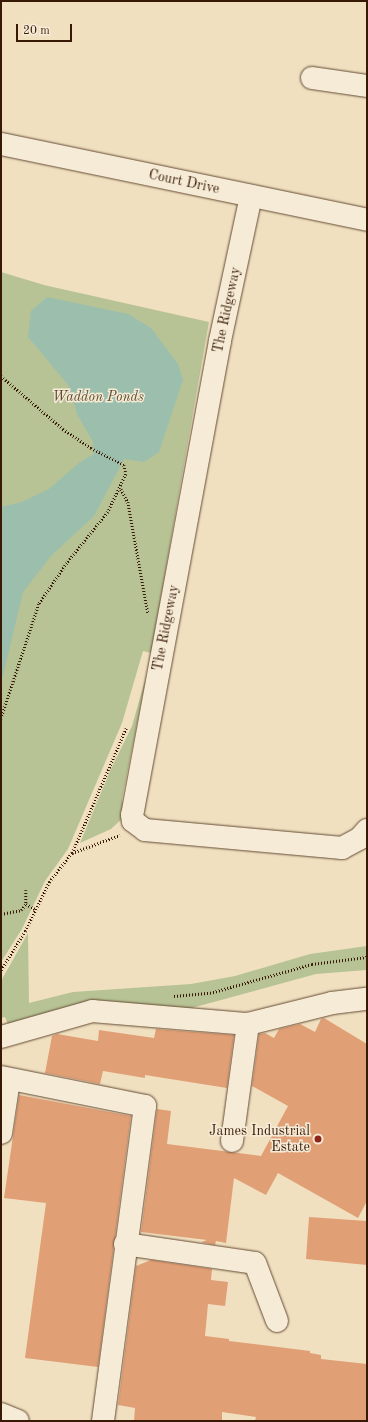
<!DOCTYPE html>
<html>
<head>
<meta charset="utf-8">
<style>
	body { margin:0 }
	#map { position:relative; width:368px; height:1422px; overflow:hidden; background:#f0e0c0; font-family:"Old Standard TT",serif }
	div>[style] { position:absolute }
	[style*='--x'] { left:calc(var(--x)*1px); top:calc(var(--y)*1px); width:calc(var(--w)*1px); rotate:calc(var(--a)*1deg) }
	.green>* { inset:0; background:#b7c395 }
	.water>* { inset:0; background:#9bbead }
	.building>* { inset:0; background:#e19f76 }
	.path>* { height:2.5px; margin-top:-1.25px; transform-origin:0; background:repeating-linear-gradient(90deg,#381905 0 1px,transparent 0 3px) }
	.roads { filter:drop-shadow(0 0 1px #664b34) drop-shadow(0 0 1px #664b34) }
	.minor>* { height:22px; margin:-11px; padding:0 11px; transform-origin:11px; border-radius:11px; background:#f5ebd6 }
	.dots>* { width:11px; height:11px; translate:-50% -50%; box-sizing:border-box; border:2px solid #f5ebd6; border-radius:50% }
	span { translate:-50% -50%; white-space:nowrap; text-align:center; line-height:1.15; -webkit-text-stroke:3px #f5ebd6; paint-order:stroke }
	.street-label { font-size:14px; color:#381905 }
	.park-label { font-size:14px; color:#5e4c30; font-style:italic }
	.poi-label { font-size:14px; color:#381905 }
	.right { translate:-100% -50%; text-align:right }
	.frame { position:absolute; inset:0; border:2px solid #381905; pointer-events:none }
	.scale { position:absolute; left:16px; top:24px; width:56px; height:18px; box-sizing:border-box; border:2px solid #381905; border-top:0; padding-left:5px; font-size:12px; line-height:14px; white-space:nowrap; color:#381905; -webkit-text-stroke:3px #f5ebd6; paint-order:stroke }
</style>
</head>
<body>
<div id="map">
	<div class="green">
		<div style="clip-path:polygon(1px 272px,44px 285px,209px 322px,151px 653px,143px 651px,122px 723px,68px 849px,45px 881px,22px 929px,1px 962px)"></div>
		<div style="clip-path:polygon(147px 673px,122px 799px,125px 816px,111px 829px,80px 843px,110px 771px,132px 726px)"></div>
		<div style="clip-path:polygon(28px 933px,29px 1003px,73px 992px,191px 984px,235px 976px,310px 954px,367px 946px,367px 970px,316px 974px,177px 1012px,8px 1024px,5px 1017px,1px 1018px,1px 981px)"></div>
	</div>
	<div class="water">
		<div style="clip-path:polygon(47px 297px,128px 314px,151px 328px,178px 364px,183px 380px,159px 452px,144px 462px,124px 459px,94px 516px,51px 556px,23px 592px,1px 684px,1px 507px,22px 502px,49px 489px,80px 462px,94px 454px,93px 442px,77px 414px,69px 386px,28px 337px,31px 311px)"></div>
	</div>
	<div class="building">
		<div style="clip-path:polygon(324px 1018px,367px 1044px,367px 1201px,358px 1218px,278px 1173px,266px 1195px,234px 1178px,226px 1243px,216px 1241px,215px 1245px,201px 1242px,207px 1240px,141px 1232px,157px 1109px,171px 1111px,167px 1144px,261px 1156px,288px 1106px,252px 1086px,259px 1034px,265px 1033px,274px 1038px,279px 1029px,300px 1024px,315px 1032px,321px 1019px)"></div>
		<div style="clip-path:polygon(156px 1029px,234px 1035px,227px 1088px,145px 1075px,145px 1078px,103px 1071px,100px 1084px,45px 1073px,52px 1036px,57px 1034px,98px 1041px,99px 1030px,154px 1038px)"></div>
		<div style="clip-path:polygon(19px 1095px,131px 1116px,98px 1367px,25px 1358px,46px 1203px,4px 1198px)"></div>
		<div style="clip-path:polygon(309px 1217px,367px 1221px,367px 1265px,306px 1259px)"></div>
		<div style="clip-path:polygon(151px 1260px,212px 1269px,211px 1280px,228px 1282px,225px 1306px,208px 1304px,205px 1336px,229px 1339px,229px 1341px,310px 1351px,310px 1353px,321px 1355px,321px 1359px,367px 1364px,367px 1421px,255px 1421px,256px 1417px,222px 1412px,222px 1421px,134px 1421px,135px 1408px,118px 1405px,136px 1266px)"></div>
	</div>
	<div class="path">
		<div style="--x:1;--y:376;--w:82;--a:40.5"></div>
		<div style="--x:63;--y:429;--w:34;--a:34"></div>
		<div style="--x:91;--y:448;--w:37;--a:27"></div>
		<div style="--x:124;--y:465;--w:9;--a:77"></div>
		<div style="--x:126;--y:474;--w:42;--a:115.3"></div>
		<div style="--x:108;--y:512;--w:65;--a:128.8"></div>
		<div style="--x:67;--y:563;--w:50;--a:124.3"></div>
		<div style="--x:39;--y:604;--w:121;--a:108.3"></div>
		<div style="--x:121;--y:489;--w:15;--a:62"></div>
		<div style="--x:128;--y:502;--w:113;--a:79.8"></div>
		<div style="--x:72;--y:853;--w:51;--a:-20.6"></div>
		<div style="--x:26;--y:890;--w:14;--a:90"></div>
		<div style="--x:26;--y:904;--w:10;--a:29"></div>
		<div style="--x:1;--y:914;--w:20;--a:-11"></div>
		<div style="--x:21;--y:910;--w:8;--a:-50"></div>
		<div style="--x:1;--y:970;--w:46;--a:-58.4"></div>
		<div style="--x:25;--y:931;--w:55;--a:-63.9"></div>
		<div style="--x:49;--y:882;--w:37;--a:-52"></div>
		<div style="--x:72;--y:853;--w:136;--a:-66.6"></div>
		<div style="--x:174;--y:996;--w:36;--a:-5"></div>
		<div style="--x:210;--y:993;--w:106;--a:-15.9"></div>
		<div style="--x:312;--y:964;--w:55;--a:-7.3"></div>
	</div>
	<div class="roads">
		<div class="minor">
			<div style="--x:312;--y:78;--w:56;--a:8.3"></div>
			<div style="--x:1;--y:144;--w:374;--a:11.7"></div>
			<div style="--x:251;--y:196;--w:148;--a:102.1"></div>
			<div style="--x:220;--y:341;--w:482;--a:100.5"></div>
			<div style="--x:132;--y:815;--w:6;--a:81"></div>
			<div style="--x:133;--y:821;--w:15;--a:37"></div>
			<div style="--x:145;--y:830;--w:198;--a:5.2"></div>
			<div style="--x:342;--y:848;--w:19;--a:-28"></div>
			<div style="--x:359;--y:839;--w:12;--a:-48"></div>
			<div style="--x:248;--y:1024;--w:87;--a:-14"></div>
			<div style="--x:332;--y:1003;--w:35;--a:-7"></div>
			<div style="--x:1;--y:1037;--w:95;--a:-15.9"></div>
			<div style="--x:92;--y:1011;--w:157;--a:4.8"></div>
			<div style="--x:248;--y:1024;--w:118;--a:97.8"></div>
			<div style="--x:1;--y:1077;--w:147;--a:11.4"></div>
			<div style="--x:145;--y:1106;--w:318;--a:97.6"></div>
			<div style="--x:1;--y:1133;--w:54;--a:-81.4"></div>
			<div style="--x:125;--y:1244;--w:131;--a:8.3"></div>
			<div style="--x:255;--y:1263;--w:62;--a:69.2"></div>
			<div style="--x:1;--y:1414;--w:18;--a:22"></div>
		</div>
	</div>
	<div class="dots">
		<div style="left:318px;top:1139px;background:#8f2418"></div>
	</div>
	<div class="street-label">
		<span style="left:184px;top:182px;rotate:12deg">Court Drive</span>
		<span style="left:227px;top:310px;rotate:-78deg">The Ridgeway</span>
		<span style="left:166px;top:628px;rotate:-79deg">The Ridgeway</span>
	</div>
	<div class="park-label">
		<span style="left:98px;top:397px">Waddon Ponds</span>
	</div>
	<div class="poi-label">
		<span class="right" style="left:310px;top:1139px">James Industrial<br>Estate</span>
	</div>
	<div class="frame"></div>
	<div class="scale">20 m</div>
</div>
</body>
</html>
